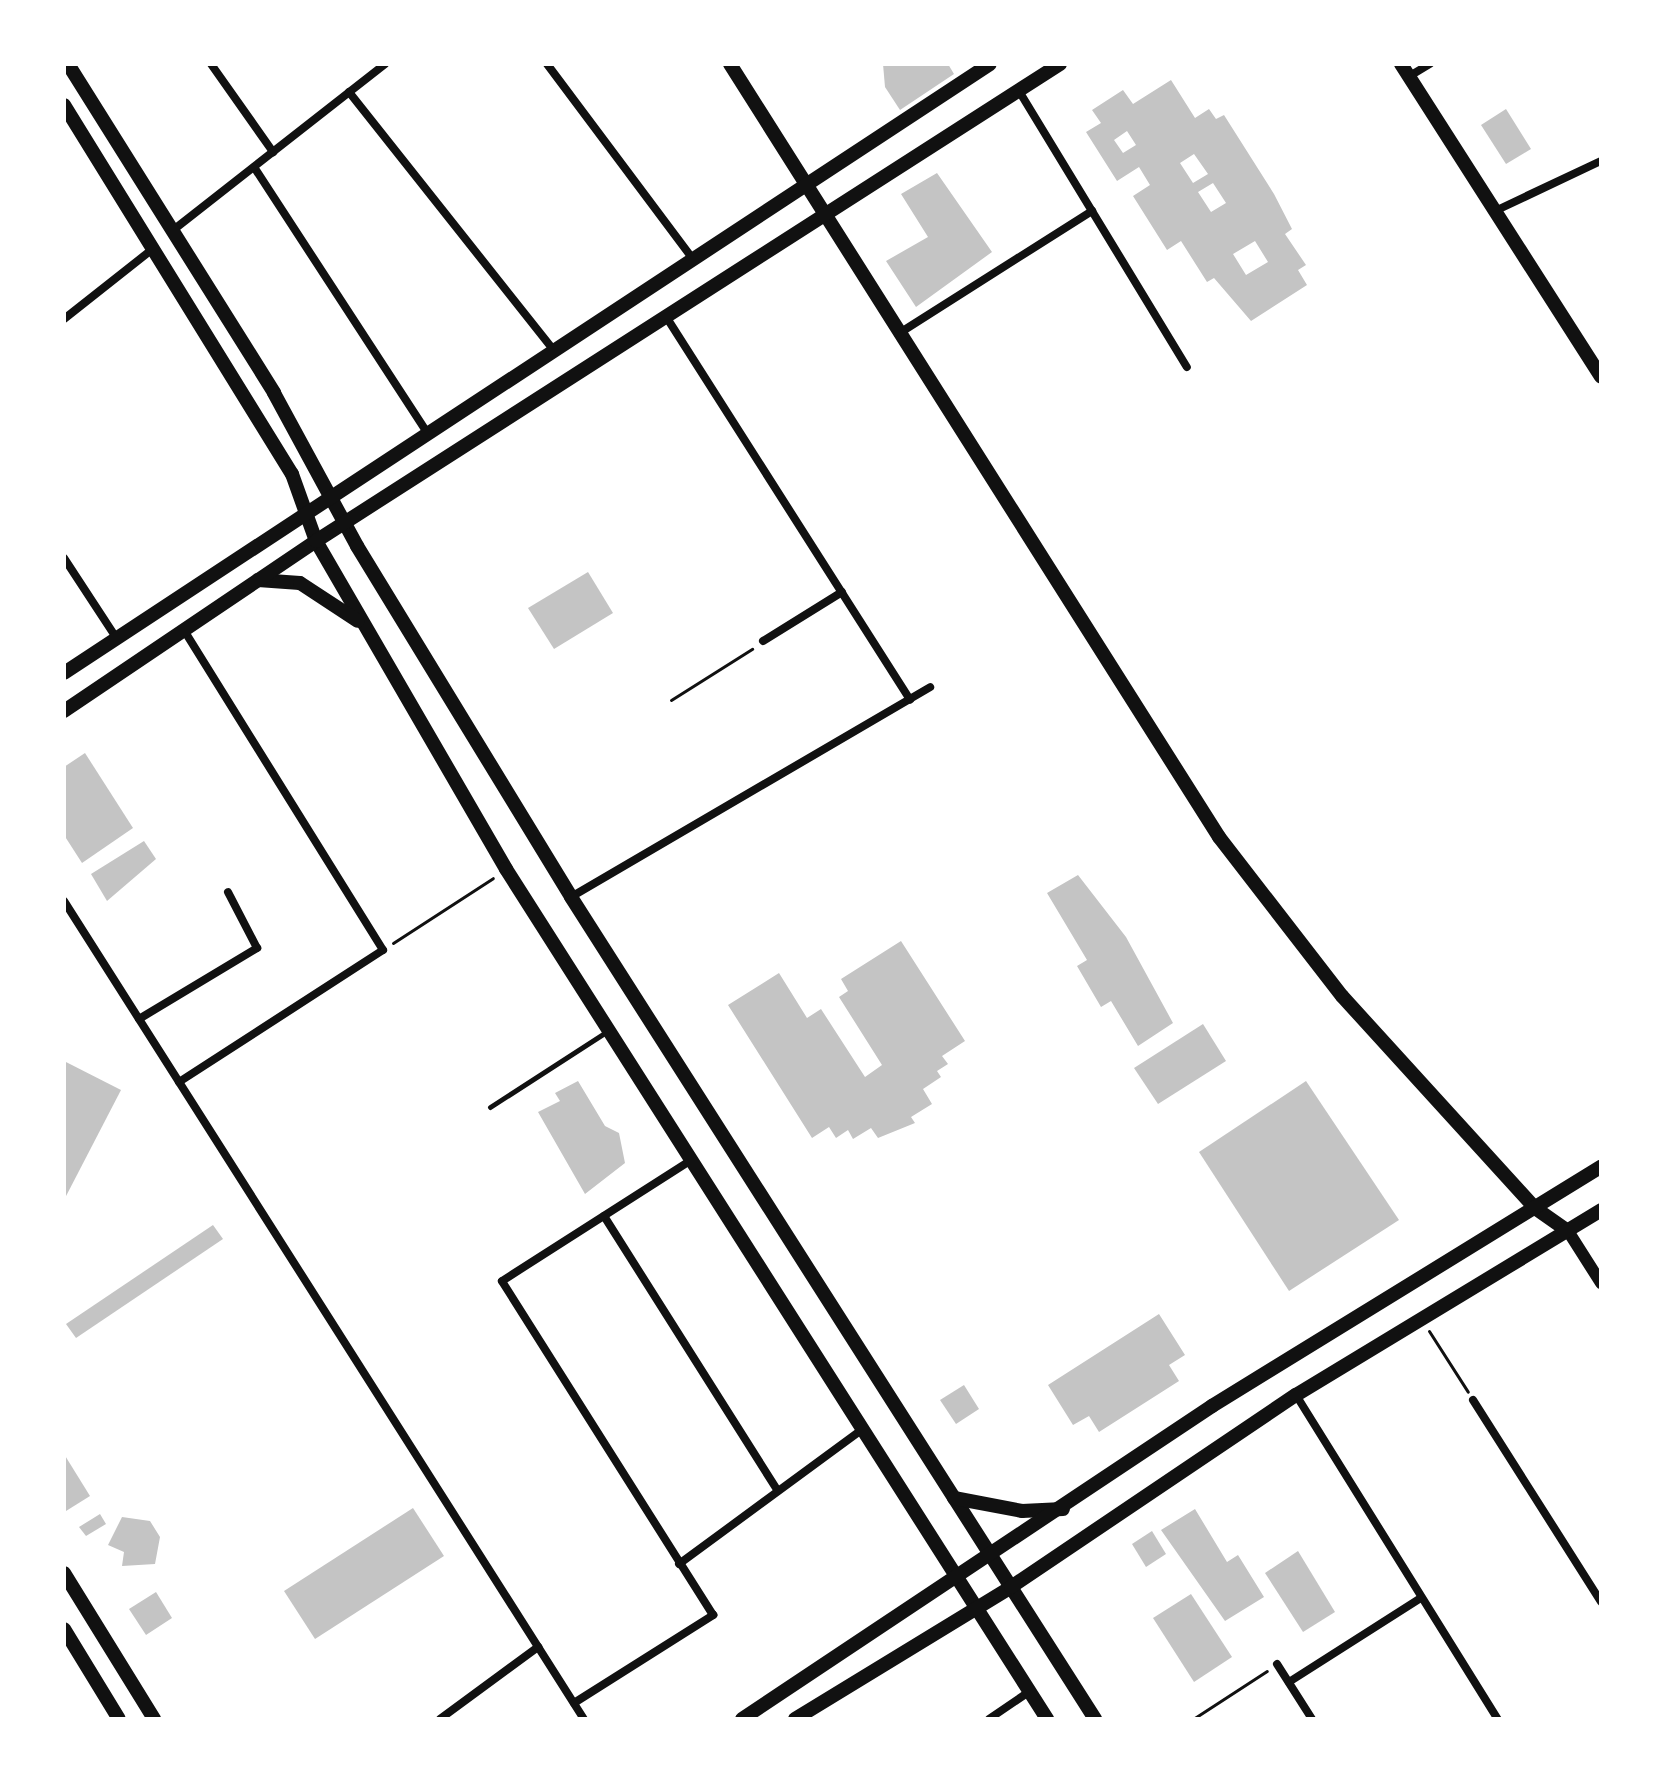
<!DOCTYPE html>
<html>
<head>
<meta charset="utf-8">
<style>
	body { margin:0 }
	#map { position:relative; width:1665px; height:1783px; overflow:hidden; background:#fff; font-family:Cabin,sans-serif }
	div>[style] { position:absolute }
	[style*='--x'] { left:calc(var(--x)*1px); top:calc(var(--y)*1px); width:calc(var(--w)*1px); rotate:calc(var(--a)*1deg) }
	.building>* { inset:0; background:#c4c4c4 }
	.path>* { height:3px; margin:-1.5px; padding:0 1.5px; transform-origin:1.5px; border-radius:1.5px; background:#111 }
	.service>* { height:5px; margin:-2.5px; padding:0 2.5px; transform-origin:2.5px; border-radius:2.5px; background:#111 }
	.minor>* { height:8px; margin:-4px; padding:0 4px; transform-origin:4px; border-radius:4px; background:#111 }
	.tertiary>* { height:12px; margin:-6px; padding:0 6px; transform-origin:6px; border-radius:6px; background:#111 }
	.secondary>* { height:14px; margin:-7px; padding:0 7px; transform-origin:7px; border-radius:7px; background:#111 }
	span { translate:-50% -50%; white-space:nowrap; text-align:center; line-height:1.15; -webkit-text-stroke:6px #fff; paint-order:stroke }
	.frame { position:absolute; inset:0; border:66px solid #fff; pointer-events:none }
</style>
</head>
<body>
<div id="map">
	<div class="building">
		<div style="clip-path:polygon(883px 64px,948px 64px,954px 74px,900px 110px,885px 87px)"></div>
		<div style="clip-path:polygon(evenodd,1171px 80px,1195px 118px,1209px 109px,1216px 119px,1224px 115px,1274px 194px,1292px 229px,1285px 234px,1306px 265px,1298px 270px,1307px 285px,1251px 321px,1214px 278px,1207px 282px,1181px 241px,1167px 250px,1133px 196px,1150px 185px,1139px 167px,1117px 181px,1086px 132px,1101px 123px,1092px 110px,1123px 90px,1133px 104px,1171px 80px,1127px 131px,1136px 145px,1123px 153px,1114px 140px,1127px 131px,1171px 80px,1194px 154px,1208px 174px,1193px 183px,1180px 163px,1194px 154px,1171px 80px,1213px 183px,1226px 203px,1211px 212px,1198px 192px,1213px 183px,1171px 80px,1255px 241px,1268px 262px,1246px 275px,1233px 254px,1255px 241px)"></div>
		<div style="clip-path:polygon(1506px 109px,1531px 149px,1506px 164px,1481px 125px)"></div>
		<div style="clip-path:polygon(937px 173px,992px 252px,916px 307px,886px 261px,928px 237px,901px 194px)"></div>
		<div style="clip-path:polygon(588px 572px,613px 613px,554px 649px,528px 608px)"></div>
		<div style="clip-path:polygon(85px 753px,133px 828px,82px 863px,64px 835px,64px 767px)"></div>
		<div style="clip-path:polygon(144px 841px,156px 859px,107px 901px,91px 874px)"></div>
		<div style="clip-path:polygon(1078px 875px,1126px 937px,1173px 1023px,1138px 1046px,1111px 1001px,1101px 1007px,1077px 966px,1087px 960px,1047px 893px)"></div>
		<div style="clip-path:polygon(901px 941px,965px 1041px,942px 1056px,948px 1064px,937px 1071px,941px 1077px,923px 1089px,932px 1104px,911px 1117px,915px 1123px,878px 1138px,871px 1128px,853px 1139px,848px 1130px,836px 1138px,829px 1127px,812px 1138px,728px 1005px,779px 973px,807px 1018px,821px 1009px,865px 1077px,882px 1065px,839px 997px,848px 991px,841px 979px)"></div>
		<div style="clip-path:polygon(1203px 1024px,1226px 1061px,1158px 1104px,1134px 1068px)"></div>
		<div style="clip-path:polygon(64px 1061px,121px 1090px,64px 1200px)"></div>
		<div style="clip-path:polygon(578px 1081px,605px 1126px,619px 1133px,625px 1163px,585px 1194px,538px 1112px,560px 1101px,555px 1093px)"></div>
		<div style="clip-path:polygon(1306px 1081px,1399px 1220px,1289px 1291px,1199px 1152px)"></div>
		<div style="clip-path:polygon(213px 1225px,223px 1239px,76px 1338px,66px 1324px)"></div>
		<div style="clip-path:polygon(1159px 1314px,1185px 1355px,1169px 1365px,1179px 1381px,1099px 1432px,1089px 1416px,1073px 1425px,1048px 1385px)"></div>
		<div style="clip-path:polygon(964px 1385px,979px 1409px,956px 1424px,940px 1400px)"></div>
		<div style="clip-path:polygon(64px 1454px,90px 1496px,66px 1511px,64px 1508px)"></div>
		<div style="clip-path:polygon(413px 1508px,444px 1556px,315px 1639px,284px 1591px)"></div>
		<div style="clip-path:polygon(1195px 1509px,1227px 1562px,1238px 1555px,1264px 1597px,1225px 1621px,1161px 1530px)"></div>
		<div style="clip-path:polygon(100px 1514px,106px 1524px,86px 1536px,79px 1527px)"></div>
		<div style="clip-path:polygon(122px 1517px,150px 1521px,160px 1537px,155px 1564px,122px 1566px,124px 1552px,108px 1545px)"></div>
		<div style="clip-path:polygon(1152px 1531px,1166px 1554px,1146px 1567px,1132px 1544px)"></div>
		<div style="clip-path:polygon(1298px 1551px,1335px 1612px,1303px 1632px,1265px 1573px)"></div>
		<div style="clip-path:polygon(156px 1592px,172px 1618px,146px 1635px,129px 1609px)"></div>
		<div style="clip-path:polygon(1191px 1594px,1232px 1657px,1194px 1682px,1153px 1618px)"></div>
	</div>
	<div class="path">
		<div style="--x:671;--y:700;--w:96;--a:-32.2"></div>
		<div style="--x:393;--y:943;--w:119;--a:-33"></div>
		<div style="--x:1429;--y:1331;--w:72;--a:57.4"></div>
		<div style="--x:1193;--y:1719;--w:88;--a:-33"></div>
	</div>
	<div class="service">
		<div style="--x:490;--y:1107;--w:138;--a:-32.9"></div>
	</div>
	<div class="minor">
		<div style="--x:211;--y:64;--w:108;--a:54.8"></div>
		<div style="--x:547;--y:64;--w:244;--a:53.2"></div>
		<div style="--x:1408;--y:77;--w:26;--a:-31"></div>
		<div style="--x:1019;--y:91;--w:323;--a:58.7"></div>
		<div style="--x:349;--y:92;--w:328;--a:51.6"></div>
		<div style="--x:254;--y:167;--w:319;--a:56.9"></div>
		<div style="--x:1495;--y:211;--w:117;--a:-25.3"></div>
		<div style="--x:172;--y:231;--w:271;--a:-38.1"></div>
		<div style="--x:665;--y:315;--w:456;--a:57.5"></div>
		<div style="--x:64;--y:319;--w:115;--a:-38.3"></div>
		<div style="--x:898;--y:334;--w:230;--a:-32.4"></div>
		<div style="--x:64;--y:558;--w:97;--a:56.8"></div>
		<div style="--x:763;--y:641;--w:93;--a:-31.8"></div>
		<div style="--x:571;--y:897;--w:416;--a:-30.3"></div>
		<div style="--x:64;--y:901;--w:969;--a:57.56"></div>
		<div style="--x:139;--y:1019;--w:138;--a:-31"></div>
		<div style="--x:257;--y:948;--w:63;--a:-117.4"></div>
		<div style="--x:179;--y:1082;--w:243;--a:-32.9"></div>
		<div style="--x:383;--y:950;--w:377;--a:-121.9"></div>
		<div style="--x:604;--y:1216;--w:325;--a:57.7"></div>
		<div style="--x:1296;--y:1395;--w:382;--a:58.1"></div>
		<div style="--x:1473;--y:1400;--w:239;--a:57.6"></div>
		<div style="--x:679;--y:1564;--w:228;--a:-36.3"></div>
		<div style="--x:1277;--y:1664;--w:65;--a:57.5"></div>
		<div style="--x:1289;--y:1682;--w:156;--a:-32.5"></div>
		<div style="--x:574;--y:1703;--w:165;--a:-32.3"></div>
		<div style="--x:713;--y:1615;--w:395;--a:-122.3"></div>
		<div style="--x:502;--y:1281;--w:224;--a:-32.6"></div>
		<div style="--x:440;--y:1719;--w:122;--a:-36.3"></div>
		<div style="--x:989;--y:1719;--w:50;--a:-34.3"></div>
	</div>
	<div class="tertiary">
		<div style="--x:1568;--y:1231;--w:62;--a:57.6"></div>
	</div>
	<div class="secondary">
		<div style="--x:68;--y:64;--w:388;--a:57.9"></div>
		<div style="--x:274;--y:393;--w:174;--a:61.5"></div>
		<div style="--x:357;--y:546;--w:411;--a:58.6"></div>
		<div style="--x:571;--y:897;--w:975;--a:57.48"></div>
		<div style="--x:730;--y:64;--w:915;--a:57.68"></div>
		<div style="--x:1219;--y:837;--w:201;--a:52.3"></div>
		<div style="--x:1342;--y:996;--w:287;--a:47.7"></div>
		<div style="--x:1535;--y:1208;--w:40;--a:34.9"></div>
		<div style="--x:1401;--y:64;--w:371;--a:57.4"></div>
		<div style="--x:64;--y:105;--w:434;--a:58.3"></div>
		<div style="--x:292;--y:474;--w:71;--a:70.3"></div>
		<div style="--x:316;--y:541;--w:379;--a:59.9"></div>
		<div style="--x:506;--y:869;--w:1008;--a:57.52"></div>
		<div style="--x:258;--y:580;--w:42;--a:4.1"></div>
		<div style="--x:300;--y:583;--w:69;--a:33.2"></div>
		<div style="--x:64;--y:673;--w:1108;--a:-33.33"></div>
		<div style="--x:64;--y:711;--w:304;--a:-34"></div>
		<div style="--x:316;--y:541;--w:884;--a:-32.67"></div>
		<div style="--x:954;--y:1498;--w:69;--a:10.8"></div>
		<div style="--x:1022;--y:1511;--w:41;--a:-2.8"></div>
		<div style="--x:64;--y:1573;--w:172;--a:58.3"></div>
		<div style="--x:64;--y:1629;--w:105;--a:58.6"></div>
		<div style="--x:742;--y:1719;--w:565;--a:-33.66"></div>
		<div style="--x:1212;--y:1406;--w:457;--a:-31.6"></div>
		<div style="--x:795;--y:1719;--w:253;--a:-31.4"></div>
		<div style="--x:1011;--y:1587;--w:344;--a:-34"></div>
		<div style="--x:1296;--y:1395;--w:357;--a:-31.2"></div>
	</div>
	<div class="frame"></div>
</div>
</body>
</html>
